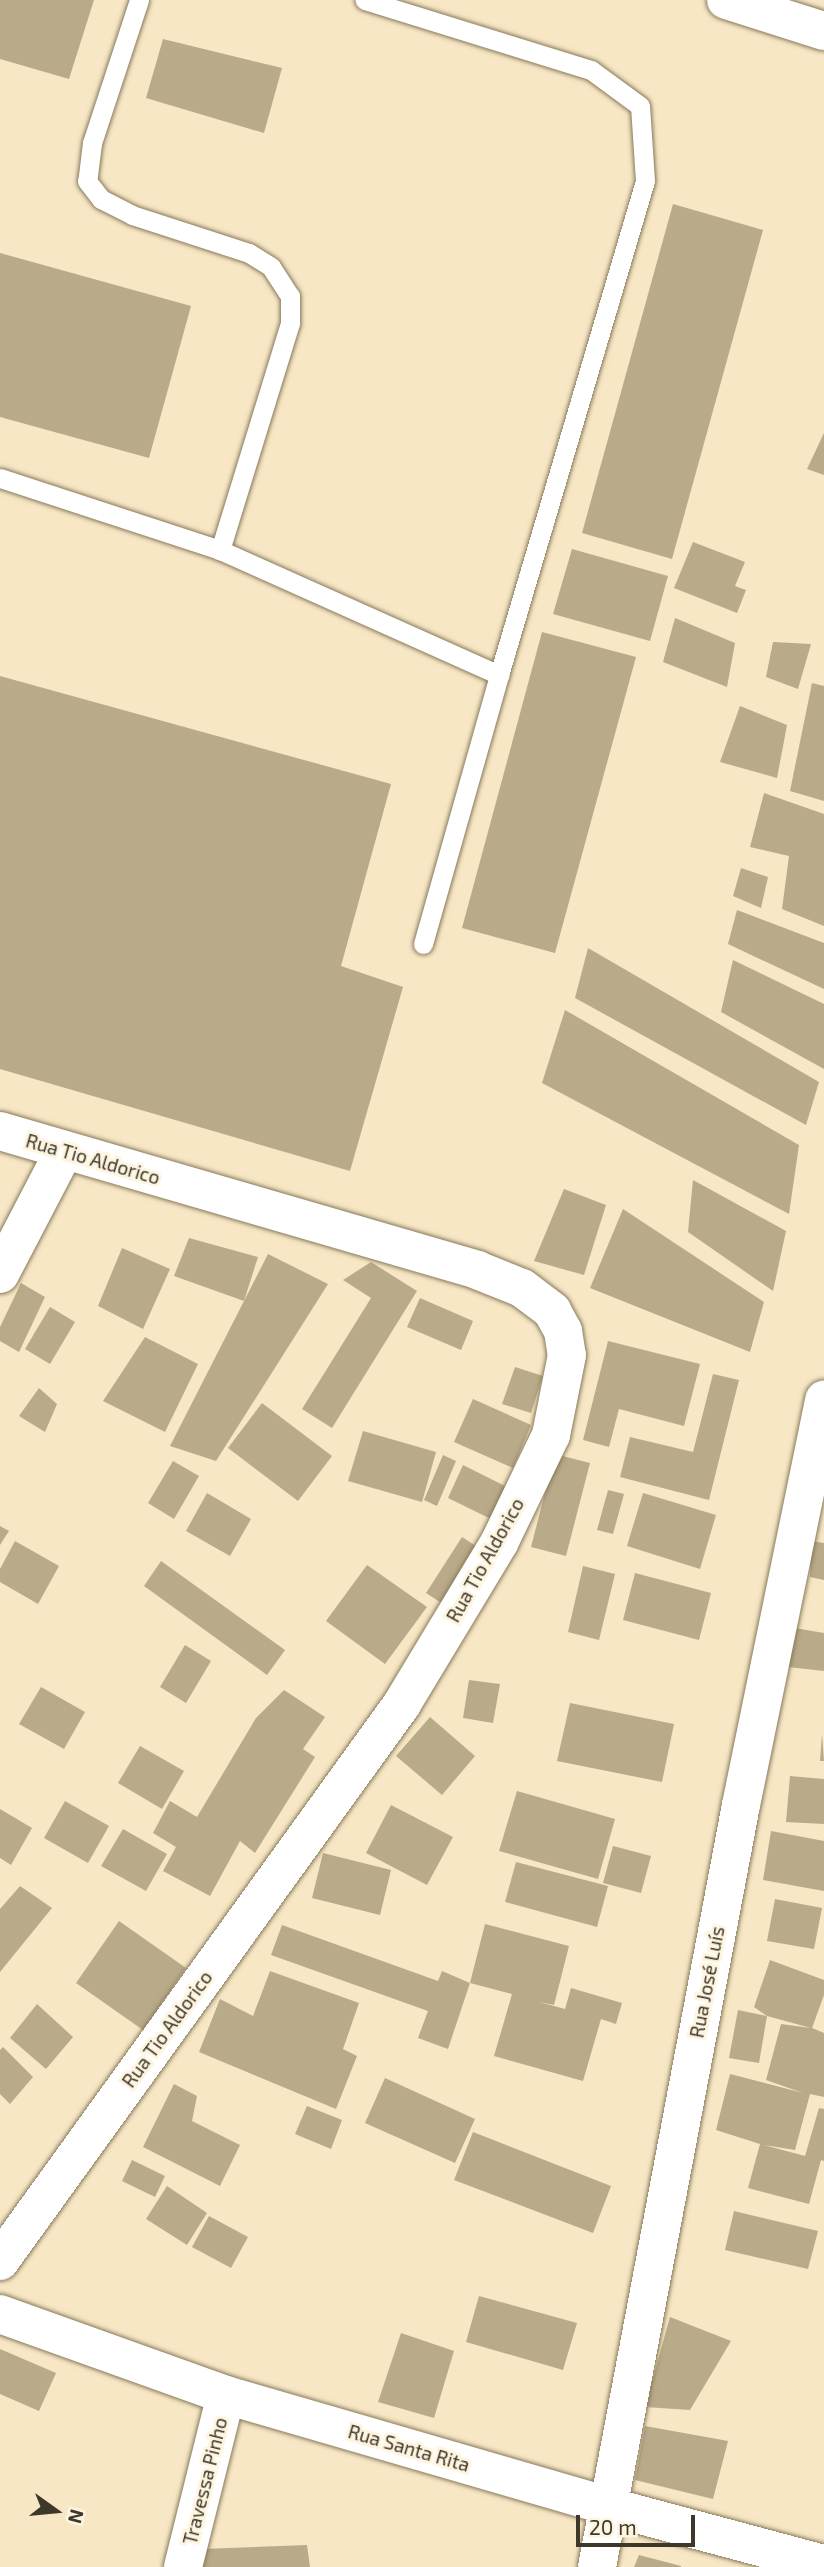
<!DOCTYPE html>
<html>
<head>
<meta charset="utf-8">
<style>
	body { margin:0 }
	#map { position:relative; width:824px; height:2567px; overflow:hidden; background:#f7e7c5; font-family:"Exo 2",sans-serif }
	div>[style] { position:absolute }
	[style*='--x'] { left:calc(var(--x)*1px); top:calc(var(--y)*1px); width:calc(var(--w)*1px); rotate:calc(var(--a)*1deg) }
	.building>* { inset:0; background:#b9aa8a }
	.roads { filter:drop-shadow(0 0 2px #87795a) drop-shadow(0 0 2px #87795a) }
	.service>* { height:19px; margin:-9.5px; padding:0 9.5px; transform-origin:9.5px; border-radius:9.5px; background:#fff }
	.minor>* { height:38px; margin:-19px; padding:0 19px; transform-origin:19px; border-radius:19px; background:#fff }
	span { translate:-50% -50%; white-space:nowrap; text-align:center; line-height:1.15; -webkit-text-stroke:6px #fef5e1; paint-order:stroke }
	.street-label { font-size:19px; color:#3e382b }
	.north { position:absolute; left:21px; top:2476px; width:70px; height:70px; -webkit-text-stroke:5px #fef5e1; paint-order:stroke; rotate:105deg; font-size:19px; font-weight:700; line-height:28px; text-align:center; color:#3e382b }
	.north::after { content:''; display:block; margin:auto; width:24px; height:32px; background:#3e382b; clip-path:polygon(50% 0,100% 100%,50% 72%,0 100%) }
	.scale { position:absolute; left:576px; top:2515px; width:119px; height:32px; box-sizing:border-box; border:4px solid #3e382b; border-top:0; padding-left:9px; font-size:21px; line-height:24px; white-space:nowrap; color:#3e382b; -webkit-text-stroke:5px #fef5e1; paint-order:stroke }
</style>
</head>
<body>
<div id="map">
	<div class="building">
		<div style="clip-path:polygon(0 0,94px 0,69px 79px,0 59px)"></div>
		<div style="clip-path:polygon(163px 39px,282px 68px,264px 133px,146px 98px)"></div>
		<div style="clip-path:polygon(673px 204px,763px 230px,672px 559px,582px 533px)"></div>
		<div style="clip-path:polygon(0 253px,191px 306px,149px 458px,0 417px)"></div>
		<div style="clip-path:polygon(824px 433px,824px 475px,807px 469px)"></div>
		<div style="clip-path:polygon(693px 542px,745px 562px,735px 586px,746px 590px,737px 613px,674px 588px)"></div>
		<div style="clip-path:polygon(572px 549px,668px 576px,650px 641px,553px 614px)"></div>
		<div style="clip-path:polygon(675px 618px,735px 643px,727px 687px,663px 662px)"></div>
		<div style="clip-path:polygon(542px 632px,636px 657px,555px 953px,462px 928px)"></div>
		<div style="clip-path:polygon(773px 642px,811px 644px,798px 689px,766px 677px)"></div>
		<div style="clip-path:polygon(0 676px,391px 784px,341px 966px,403px 987px,350px 1171px,0 1069px)"></div>
		<div style="clip-path:polygon(812px 683px,824px 686px,824px 801px,790px 791px)"></div>
		<div style="clip-path:polygon(740px 706px,787px 725px,777px 778px,720px 762px)"></div>
		<div style="clip-path:polygon(764px 793px,824px 814px,824px 926px,782px 909px,789px 856px,750px 847px)"></div>
		<div style="clip-path:polygon(741px 868px,768px 877px,761px 908px,733px 896px)"></div>
		<div style="clip-path:polygon(737px 910px,824px 943px,824px 989px,728px 944px)"></div>
		<div style="clip-path:polygon(588px 948px,819px 1082px,806px 1125px,575px 998px)"></div>
		<div style="clip-path:polygon(733px 960px,824px 1004px,824px 1069px,721px 1012px)"></div>
		<div style="clip-path:polygon(565px 1010px,799px 1145px,789px 1214px,542px 1083px)"></div>
		<div style="clip-path:polygon(693px 1180px,786px 1231px,773px 1291px,688px 1232px)"></div>
		<div style="clip-path:polygon(564px 1189px,606px 1205px,584px 1275px,534px 1261px)"></div>
		<div style="clip-path:polygon(623px 1209px,764px 1302px,750px 1352px,590px 1288px)"></div>
		<div style="clip-path:polygon(189px 1238px,258px 1257px,244px 1301px,174px 1276px)"></div>
		<div style="clip-path:polygon(122px 1248px,170px 1269px,143px 1329px,98px 1306px)"></div>
		<div style="clip-path:polygon(268px 1254px,328px 1284px,216px 1461px,170px 1446px)"></div>
		<div style="clip-path:polygon(371px 1262px,417px 1291px,332px 1428px,302px 1409px,371px 1298px,343px 1280px)"></div>
		<div style="clip-path:polygon(21px 1283px,45px 1297px,19px 1352px,0 1341px,0 1327px)"></div>
		<div style="clip-path:polygon(420px 1298px,473px 1321px,461px 1350px,407px 1327px)"></div>
		<div style="clip-path:polygon(50px 1307px,75px 1322px,50px 1364px,25px 1349px)"></div>
		<div style="clip-path:polygon(145px 1337px,198px 1364px,165px 1432px,103px 1401px)"></div>
		<div style="clip-path:polygon(608px 1341px,700px 1364px,684px 1426px,619px 1409px,609px 1447px,583px 1440px)"></div>
		<div style="clip-path:polygon(515px 1367px,543px 1376px,531px 1413px,502px 1404px)"></div>
		<div style="clip-path:polygon(713px 1374px,739px 1380px,709px 1500px,620px 1477px,630px 1437px,693px 1452px)"></div>
		<div style="clip-path:polygon(39px 1388px,57px 1404px,45px 1432px,19px 1416px)"></div>
		<div style="clip-path:polygon(473px 1399px,531px 1425px,513px 1468px,454px 1442px)"></div>
		<div style="clip-path:polygon(262px 1403px,332px 1456px,298px 1501px,228px 1448px)"></div>
		<div style="clip-path:polygon(363px 1431px,436px 1452px,422px 1502px,348px 1481px)"></div>
		<div style="clip-path:polygon(555px 1454px,590px 1463px,566px 1556px,531px 1547px)"></div>
		<div style="clip-path:polygon(443px 1455px,456px 1461px,437px 1506px,424px 1500px)"></div>
		<div style="clip-path:polygon(173px 1461px,199px 1476px,174px 1519px,148px 1503px)"></div>
		<div style="clip-path:polygon(463px 1465px,509px 1488px,493px 1520px,448px 1498px)"></div>
		<div style="clip-path:polygon(608px 1490px,624px 1494px,613px 1534px,597px 1530px)"></div>
		<div style="clip-path:polygon(207px 1493px,251px 1519px,230px 1556px,186px 1531px)"></div>
		<div style="clip-path:polygon(643px 1493px,716px 1515px,700px 1569px,627px 1546px)"></div>
		<div style="clip-path:polygon(0 1526px,9px 1531px,0 1545px)"></div>
		<div style="clip-path:polygon(462px 1537px,479px 1548px,443px 1604px,426px 1593px)"></div>
		<div style="clip-path:polygon(15px 1541px,59px 1566px,38px 1604px,0 1582px,0 1569px)"></div>
		<div style="clip-path:polygon(812px 1541px,824px 1543px,824px 1580px,810px 1577px)"></div>
		<div style="clip-path:polygon(161px 1561px,285px 1650px,267px 1675px,144px 1586px)"></div>
		<div style="clip-path:polygon(367px 1565px,427px 1607px,385px 1664px,326px 1621px)"></div>
		<div style="clip-path:polygon(583px 1566px,615px 1574px,599px 1640px,568px 1632px)"></div>
		<div style="clip-path:polygon(635px 1573px,711px 1593px,699px 1640px,623px 1620px)"></div>
		<div style="clip-path:polygon(783px 1626px,824px 1633px,824px 1671px,779px 1666px)"></div>
		<div style="clip-path:polygon(185px 1645px,211px 1661px,186px 1703px,160px 1687px)"></div>
		<div style="clip-path:polygon(469px 1680px,500px 1684px,493px 1723px,463px 1718px)"></div>
		<div style="clip-path:polygon(41px 1687px,85px 1712px,64px 1749px,19px 1724px)"></div>
		<div style="clip-path:polygon(284px 1690px,325px 1717px,303px 1749px,315px 1757px,255px 1853px,240px 1841px,210px 1896px,163px 1871px,176px 1847px,153px 1833px,170px 1801px,197px 1817px,256px 1718px)"></div>
		<div style="clip-path:polygon(570px 1703px,674px 1724px,662px 1782px,557px 1761px)"></div>
		<div style="clip-path:polygon(430px 1717px,475px 1756px,442px 1795px,396px 1756px)"></div>
		<div style="clip-path:polygon(822px 1734px,824px 1761px,820px 1761px)"></div>
		<div style="clip-path:polygon(140px 1746px,184px 1771px,162px 1809px,118px 1783px)"></div>
		<div style="clip-path:polygon(790px 1776px,824px 1779px,824px 1824px,786px 1822px)"></div>
		<div style="clip-path:polygon(517px 1791px,615px 1819px,598px 1879px,499px 1851px)"></div>
		<div style="clip-path:polygon(65px 1801px,109px 1826px,88px 1863px,44px 1838px)"></div>
		<div style="clip-path:polygon(391px 1805px,453px 1837px,427px 1885px,366px 1853px)"></div>
		<div style="clip-path:polygon(0 1809px,32px 1828px,11px 1865px,0 1858px)"></div>
		<div style="clip-path:polygon(123px 1829px,167px 1854px,146px 1891px,101px 1866px)"></div>
		<div style="clip-path:polygon(771px 1831px,824px 1841px,824px 1891px,763px 1880px)"></div>
		<div style="clip-path:polygon(613px 1846px,651px 1856px,641px 1893px,603px 1883px)"></div>
		<div style="clip-path:polygon(323px 1853px,391px 1870px,380px 1915px,312px 1898px)"></div>
		<div style="clip-path:polygon(516px 1862px,608px 1886px,597px 1927px,505px 1902px)"></div>
		<div style="clip-path:polygon(20px 1886px,52px 1908px,0 1972px,0 1909px)"></div>
		<div style="clip-path:polygon(775px 1899px,822px 1908px,814px 1949px,767px 1941px)"></div>
		<div style="clip-path:polygon(119px 1921px,186px 1968px,143px 2030px,76px 1983px)"></div>
		<div style="clip-path:polygon(485px 1924px,569px 1946px,554px 2005px,539px 2002px,565px 2009px,571px 1988px,622px 2003px,616px 2024px,601px 2019px,583px 2081px,494px 2056px,512px 1994px,470px 1983px)"></div>
		<div style="clip-path:polygon(282px 1925px,438px 1981px,442px 1971px,470px 1983px,448px 2049px,418px 2038px,428px 2011px,271px 1955px)"></div>
		<div style="clip-path:polygon(770px 1960px,824px 1980px,824px 1995px,812px 2028px,824px 2033px,824px 2097px,810px 2094px,795px 2150px,764px 2145px,805px 2156px,819px 2108px,824px 2109px,824px 2161px,821px 2160px,809px 2204px,748px 2188px,760px 2144px,716px 2130px,730px 2074px,803px 2093px,766px 2080px,781px 2024px,811px 2028px,767px 2016px,759px 2063px,729px 2058px,738px 2010px,767px 2016px,754px 2007px)"></div>
		<div style="clip-path:polygon(270px 1971px,359px 2003px,343px 2049px,357px 2056px,336px 2109px,199px 2052px,220px 1999px,253px 2016px)"></div>
		<div style="clip-path:polygon(37px 2004px,73px 2037px,46px 2069px,10px 2038px)"></div>
		<div style="clip-path:polygon(3px 2047px,33px 2077px,10px 2104px,0 2094px,0 2050px)"></div>
		<div style="clip-path:polygon(385px 2078px,475px 2119px,455px 2163px,365px 2123px)"></div>
		<div style="clip-path:polygon(174px 2084px,197px 2096px,192px 2121px,240px 2145px,220px 2186px,143px 2147px)"></div>
		<div style="clip-path:polygon(307px 2106px,342px 2120px,331px 2149px,295px 2134px)"></div>
		<div style="clip-path:polygon(473px 2132px,611px 2186px,593px 2233px,454px 2180px)"></div>
		<div style="clip-path:polygon(132px 2160px,165px 2176px,155px 2197px,122px 2181px)"></div>
		<div style="clip-path:polygon(167px 2186px,207px 2213px,187px 2245px,146px 2219px)"></div>
		<div style="clip-path:polygon(734px 2211px,818px 2231px,808px 2269px,725px 2250px)"></div>
		<div style="clip-path:polygon(209px 2216px,248px 2237px,231px 2268px,192px 2247px)"></div>
		<div style="clip-path:polygon(479px 2296px,577px 2323px,563px 2370px,466px 2342px)"></div>
		<div style="clip-path:polygon(670px 2317px,731px 2341px,690px 2410px,645px 2407px)"></div>
		<div style="clip-path:polygon(401px 2333px,454px 2351px,434px 2418px,378px 2402px)"></div>
		<div style="clip-path:polygon(0 2349px,56px 2373px,39px 2411px,0 2394px)"></div>
		<div style="clip-path:polygon(645px 2426px,728px 2441px,713px 2499px,635px 2480px)"></div>
		<div style="clip-path:polygon(307px 2545px,310px 2567px,202px 2567px,202px 2549px)"></div>
		<div style="clip-path:polygon(639px 2555px,681px 2566px,681px 2567px,634px 2567px)"></div>
	</div>
	<div class="roads">
		<div class="service">
			<div style="--x:139;--y:0;--w:151;--a:108.2"></div>
			<div style="--x:92;--y:143;--w:38;--a:97"></div>
			<div style="--x:87;--y:181;--w:23;--a:52"></div>
			<div style="--x:101;--y:199;--w:35;--a:27"></div>
			<div style="--x:132;--y:215;--w:123;--a:18"></div>
			<div style="--x:249;--y:253;--w:26;--a:32"></div>
			<div style="--x:271;--y:267;--w:35;--a:57"></div>
			<div style="--x:290;--y:296;--w:27;--a:90"></div>
			<div style="--x:290;--y:323;--w:238;--a:107.1"></div>
			<div style="--x:0;--y:478;--w:231;--a:18.1"></div>
			<div style="--x:220;--y:550;--w:306;--a:24.1"></div>
			<div style="--x:499;--y:675;--w:515;--a:-73.54"></div>
			<div style="--x:645;--y:181;--w:75;--a:-93.8"></div>
			<div style="--x:640;--y:106;--w:61;--a:-143.7"></div>
			<div style="--x:591;--y:70;--w:237;--a:-162.8"></div>
			<div style="--x:423;--y:944;--w:280;--a:-74.2"></div>
		</div>
		<div class="minor">
			<div style="--x:726;--y:0;--w:103;--a:17.6"></div>
			<div style="--x:0;--y:1131;--w:497;--a:16.2"></div>
			<div style="--x:477;--y:1270;--w:48;--a:21.8"></div>
			<div style="--x:522;--y:1288;--w:38;--a:37"></div>
			<div style="--x:552;--y:1311;--w:23;--a:61"></div>
			<div style="--x:563;--y:1331;--w:24;--a:81"></div>
			<div style="--x:567;--y:1355;--w:82;--a:101.3"></div>
			<div style="--x:551;--y:1435;--w:120;--a:115.7"></div>
			<div style="--x:499;--y:1543;--w:188;--a:121.1"></div>
			<div style="--x:402;--y:1704;--w:687;--a:125.82"></div>
			<div style="--x:0;--y:1274;--w:139;--a:-62.5"></div>
			<div style="--x:0;--y:2314;--w:240;--a:19.7"></div>
			<div style="--x:226;--y:2395;--w:397;--a:16.2"></div>
			<div style="--x:607;--y:2506;--w:225;--a:15"></div>
			<div style="--x:183;--y:2567;--w:177;--a:-76"></div>
			<div style="--x:597;--y:2567;--w:775;--a:-79.3"></div>
			<div style="--x:741;--y:1805;--w:414;--a:-78.4"></div>
		</div>
	</div>
	<div class="street-label">
		<span style="left:93px;top:1159px;rotate:16deg">Rua Tio Aldorico</span>
		<span style="left:485px;top:1560px;rotate:-61deg">Rua Tio Aldorico</span>
		<span style="left:707px;top:1982px;rotate:-79deg">Rua José Luís</span>
		<span style="left:167px;top:2029px;rotate:-54deg">Rua Tio Aldorico</span>
		<span style="left:409px;top:2448px;rotate:16deg">Rua Santa Rita</span>
		<span style="left:205px;top:2481px;rotate:-76deg">Travessa Pinho</span>
	</div>
	<div class="north">N</div>
	<div class="scale">20 m</div>
</div>
</body>
</html>
